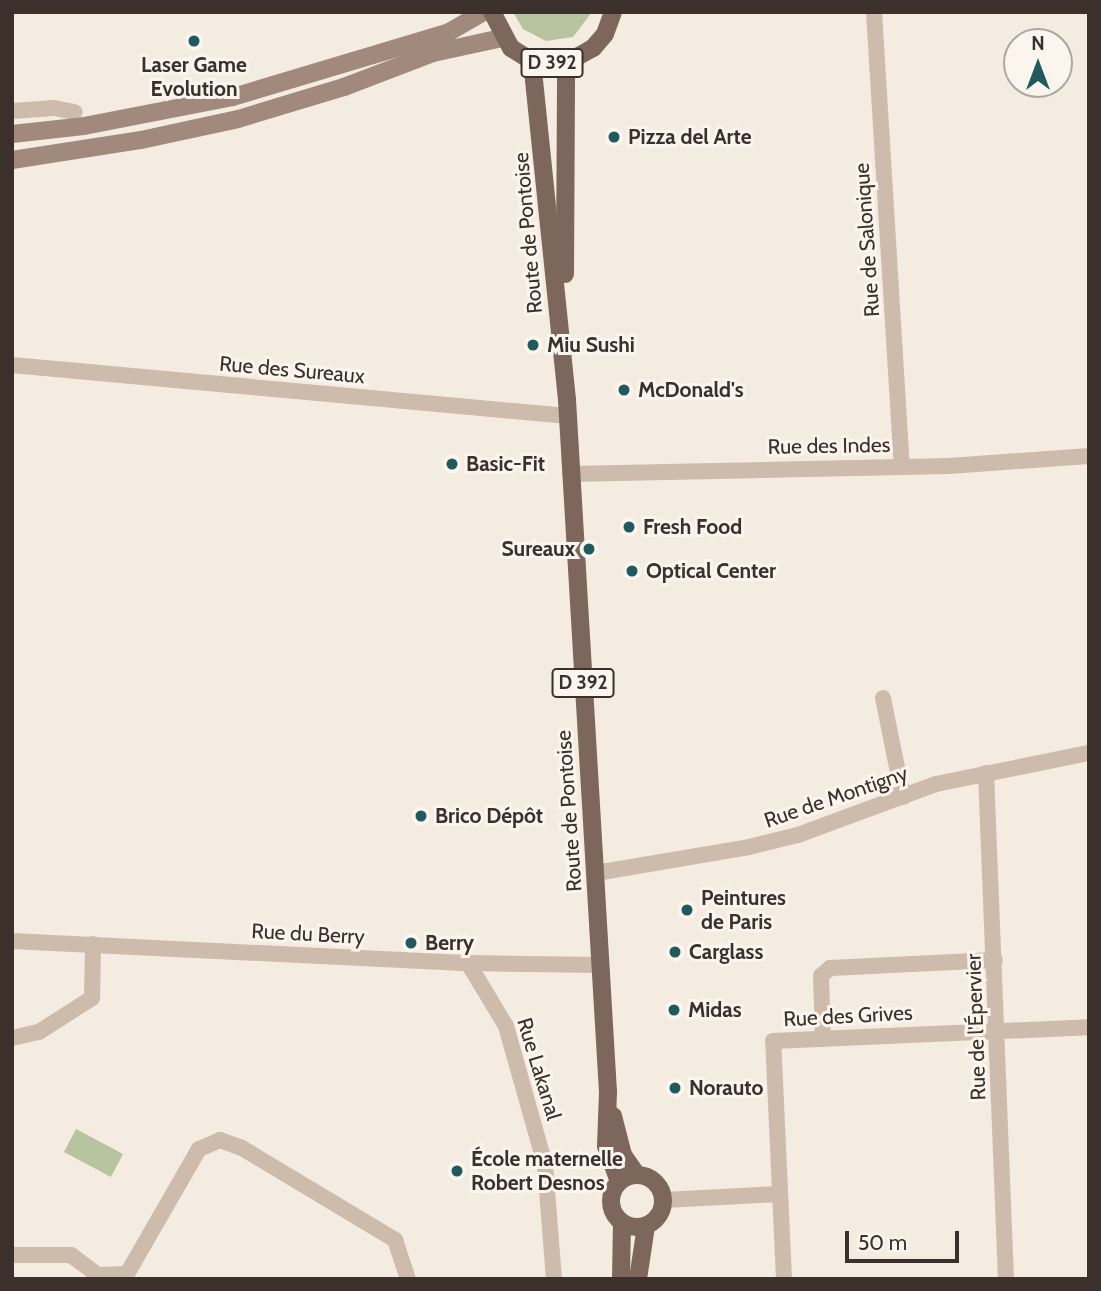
<!DOCTYPE html>
<html>
<head>
<meta charset="utf-8">
<style>
	body { margin:0 }
	#map { position:relative; width:1101px; height:1291px; overflow:hidden; background:#f4ebe1; font-family:Cabin,sans-serif }
	div>[style] { position:absolute }
	[style*='--x'] { left:calc(var(--x)*1px); top:calc(var(--y)*1px); width:calc(var(--w)*1px); rotate:calc(var(--a)*1deg) }
	.green>* { inset:0; background:#b8c4a0 }
	.minor>* { height:16px; margin:-8px; padding:0 8px; transform-origin:8px; border-radius:8px; background:#cdbbac }
	.secondary>* { height:18px; margin:-9px; padding:0 9px; transform-origin:9px; border-radius:9px; background:#a18a7d }
	.primary>* { height:18px; margin:-9px; padding:0 9px; transform-origin:9px; border-radius:9px; background:#7d675c }
	.primary>.ring { margin:-9px; padding:0; box-sizing:content-box; background:none; border:18px solid #7d675c; border-radius:50% }
	.dots>* { width:19px; height:19px; translate:-50% -50%; box-sizing:border-box; border:4px solid #fbf5ee; border-radius:50% }
	span { translate:-50% -50%; white-space:nowrap; text-align:center; line-height:1.15; -webkit-text-stroke:6px #fbf5ee; paint-order:stroke }
	.shield-label span { padding:2px 5px; background:#fbf5ee; border:2px solid; border-radius:5px; -webkit-text-stroke-width:0 }
	.shield-label { font-size:19px; color:#3b302b; font-weight:700 }
	.poi-label { font-size:21px; color:#3b302b; font-weight:700 }
	.left { translate:0 -50%; text-align:left }
	.right { translate:-100% -50%; text-align:right }
	.street-label { font-size:21px; color:#3b302b }
	.frame { position:absolute; inset:0; border:14px solid #3b302b; pointer-events:none }
	.north { position:absolute; left:1003px; top:28px; width:70px; height:70px; box-sizing:border-box; background:#fbf5ee; border:2px solid #aea6a0; border-radius:50%; rotate:0deg; font-size:19px; font-weight:700; line-height:28px; text-align:center; color:#3b302b }
	.north::after { content:''; display:block; margin:auto; width:24px; height:32px; background:#1f5a5e; clip-path:polygon(50% 0,100% 100%,50% 72%,0 100%) }
	.scale { position:absolute; left:845px; top:1231px; width:114px; height:32px; box-sizing:border-box; border:4px solid #3b302b; border-top:0; padding-left:9px; font-size:21px; line-height:24px; white-space:nowrap; color:#3b302b; -webkit-text-stroke:5px #fbf5ee; paint-order:stroke }
</style>
</head>
<body>
<div id="map">
	<div class="green">
		<div style="clip-path:polygon(513px 12px,592px 12px,573px 37px,546px 41px,523px 29px)"></div>
		<div style="clip-path:polygon(76px 1129px,123px 1154px,111px 1177px,64px 1152px)"></div>
	</div>
	<div class="minor">
		<div style="--x:874;--y:12;--w:454;--a:86.5"></div>
		<div style="--x:12;--y:111;--w:42;--a:-4.1"></div>
		<div style="--x:54;--y:108;--w:21;--a:11"></div>
		<div style="--x:12;--y:365;--w:558;--a:5.24"></div>
		<div style="--x:570;--y:474;--w:379;--a:-1.2"></div>
		<div style="--x:949;--y:466;--w:140;--a:-4.1"></div>
		<div style="--x:883;--y:698;--w:101;--a:78.6"></div>
		<div style="--x:986;--y:773;--w:506;--a:87.74"></div>
		<div style="--x:596;--y:873;--w:155;--a:-9.6"></div>
		<div style="--x:749;--y:847;--w:50;--a:-13.8"></div>
		<div style="--x:798;--y:835;--w:147;--a:-20.3"></div>
		<div style="--x:936;--y:784;--w:156;--a:-11.5"></div>
		<div style="--x:12;--y:941;--w:457;--a:2.8"></div>
		<div style="--x:468;--y:963;--w:133;--a:0.9"></div>
		<div style="--x:468;--y:963;--w:74;--a:58.9"></div>
		<div style="--x:506;--y:1026;--w:144;--a:74.3"></div>
		<div style="--x:545;--y:1165;--w:114;--a:85.5"></div>
		<div style="--x:12;--y:1038;--w:28;--a:-13"></div>
		<div style="--x:39;--y:1032;--w:63;--a:-32.7"></div>
		<div style="--x:92;--y:998;--w:54;--a:-88.9"></div>
		<div style="--x:823;--y:1039;--w:63;--a:-91.8"></div>
		<div style="--x:821;--y:976;--w:12;--a:-42"></div>
		<div style="--x:830;--y:968;--w:165;--a:-2.8"></div>
		<div style="--x:664;--y:1200;--w:116;--a:-3"></div>
		<div style="--x:12;--y:1255;--w:59;--a:0"></div>
		<div style="--x:71;--y:1255;--w:34;--a:37"></div>
		<div style="--x:98;--y:1275;--w:29;--a:-2"></div>
		<div style="--x:127;--y:1274;--w:144;--a:-60.1"></div>
		<div style="--x:199;--y:1149;--w:23;--a:-23"></div>
		<div style="--x:220;--y:1140;--w:23;--a:20"></div>
		<div style="--x:242;--y:1148;--w:179;--a:31"></div>
		<div style="--x:395;--y:1240;--w:41;--a:71.6"></div>
		<div style="--x:784;--y:1279;--w:238;--a:-92.6"></div>
		<div style="--x:773;--y:1041;--w:316;--a:-2.5"></div>
	</div>
	<div class="secondary">
		<div style="--x:12;--y:134;--w:72;--a:-6.3"></div>
		<div style="--x:84;--y:126;--w:152;--a:-11"></div>
		<div style="--x:233;--y:97;--w:226;--a:-16.7"></div>
		<div style="--x:449;--y:32;--w:39;--a:-30"></div>
		<div style="--x:12;--y:160;--w:131;--a:-8.8"></div>
		<div style="--x:141;--y:140;--w:99;--a:-12.2"></div>
		<div style="--x:238;--y:119;--w:111;--a:-16.8"></div>
		<div style="--x:344;--y:87;--w:95;--a:-20.9"></div>
		<div style="--x:433;--y:53;--w:71;--a:-12.3"></div>
	</div>
	<div class="primary">
		<div style="--x:492;--y:12;--w:41;--a:62.2"></div>
		<div style="--x:511;--y:48;--w:25;--a:32"></div>
		<div style="--x:532;--y:61;--w:15;--a:8"></div>
		<div style="--x:547;--y:63;--w:19;--a:0"></div>
		<div style="--x:566;--y:63;--w:31;--a:-29"></div>
		<div style="--x:593;--y:48;--w:18;--a:-49"></div>
		<div style="--x:605;--y:34;--w:23;--a:-70"></div>
		<div style="--x:532;--y:61;--w:341;--a:84.1"></div>
		<div style="--x:567;--y:400;--w:693;--a:86.61"></div>
		<div style="--x:608;--y:1092;--w:54;--a:92.1"></div>
		<div style="--x:606;--y:1146;--w:38;--a:70"></div>
		<div style="--x:565;--y:274;--w:211;--a:-89.7"></div>
		<div style="--x:613;--y:1116;--w:40;--a:75.6"></div>
		<div style="--x:623;--y:1155;--w:24;--a:55"></div>
		<div class="ring" style="left:611px;top:1175px;width:34px;height:34px"></div>
		<div style="--x:621;--y:1279;--w:56;--a:-89"></div>
		<div style="--x:638;--y:1279;--w:54;--a:-81.4"></div>
	</div>
	<div class="dots">
		<div style="left:194px;top:41px;background:#1f5a5e"></div>
		<div style="left:614px;top:137px;background:#1f5a5e"></div>
		<div style="left:533px;top:345px;background:#1f5a5e"></div>
		<div style="left:624px;top:390px;background:#1f5a5e"></div>
		<div style="left:452px;top:464px;background:#1f5a5e"></div>
		<div style="left:629px;top:527px;background:#1f5a5e"></div>
		<div style="left:589px;top:549px;background:#1f5a5e"></div>
		<div style="left:632px;top:571px;background:#1f5a5e"></div>
		<div style="left:421px;top:816px;background:#1f5a5e"></div>
		<div style="left:687px;top:910px;background:#1f5a5e"></div>
		<div style="left:411px;top:943px;background:#1f5a5e"></div>
		<div style="left:675px;top:952px;background:#1f5a5e"></div>
		<div style="left:674px;top:1010px;background:#1f5a5e"></div>
		<div style="left:675px;top:1088px;background:#1f5a5e"></div>
		<div style="left:457px;top:1171px;background:#1f5a5e"></div>
	</div>
	<div class="shield-label">
		<span style="left:552px;top:63px">D 392</span>
		<span style="left:583px;top:683px">D 392</span>
	</div>
	<div class="poi-label">
		<span style="left:194px;top:77px">Laser Game<br>Evolution</span>
		<span class="left" style="left:628px;top:137px">Pizza del Arte</span>
		<span class="left" style="left:547px;top:345px">Miu Sushi</span>
		<span class="left" style="left:638px;top:390px">McDonald's</span>
		<span class="left" style="left:466px;top:464px">Basic-Fit</span>
		<span class="left" style="left:643px;top:527px">Fresh Food</span>
		<span class="right" style="left:575px;top:549px">Sureaux</span>
		<span class="left" style="left:646px;top:571px">Optical Center</span>
		<span class="left" style="left:435px;top:816px">Brico Dépôt</span>
		<span class="left" style="left:701px;top:910px">Peintures<br>de Paris</span>
		<span class="left" style="left:425px;top:943px">Berry</span>
		<span class="left" style="left:689px;top:952px">Carglass</span>
		<span class="left" style="left:688px;top:1010px">Midas</span>
		<span class="left" style="left:689px;top:1088px">Norauto</span>
		<span class="left" style="left:471px;top:1171px">École maternelle<br>Robert Desnos</span>
	</div>
	<div class="street-label">
		<span style="left:528px;top:233px;rotate:-95deg">Route de Pontoise</span>
		<span style="left:867px;top:240px;rotate:-94deg">Rue de Salonique</span>
		<span style="left:292px;top:370px;rotate:5deg">Rue des Sureaux</span>
		<span style="left:829px;top:446px;rotate:-1deg">Rue des Indes</span>
		<span style="left:836px;top:797px;rotate:-19deg">Rue de Montigny</span>
		<span style="left:569px;top:811px;rotate:-94deg">Route de Pontoise</span>
		<span style="left:308px;top:934px;rotate:3deg">Rue du Berry</span>
		<span style="left:848px;top:1016px;rotate:-3deg">Rue des Grives</span>
		<span style="left:976px;top:1027px;rotate:-92deg">Rue de l'Épervier</span>
		<span style="left:539px;top:1069px;rotate:73deg">Rue Lakanal</span>
	</div>
	<div class="frame"></div>
	<div class="north">N</div>
	<div class="scale">50 m</div>
</div>
</body>
</html>
